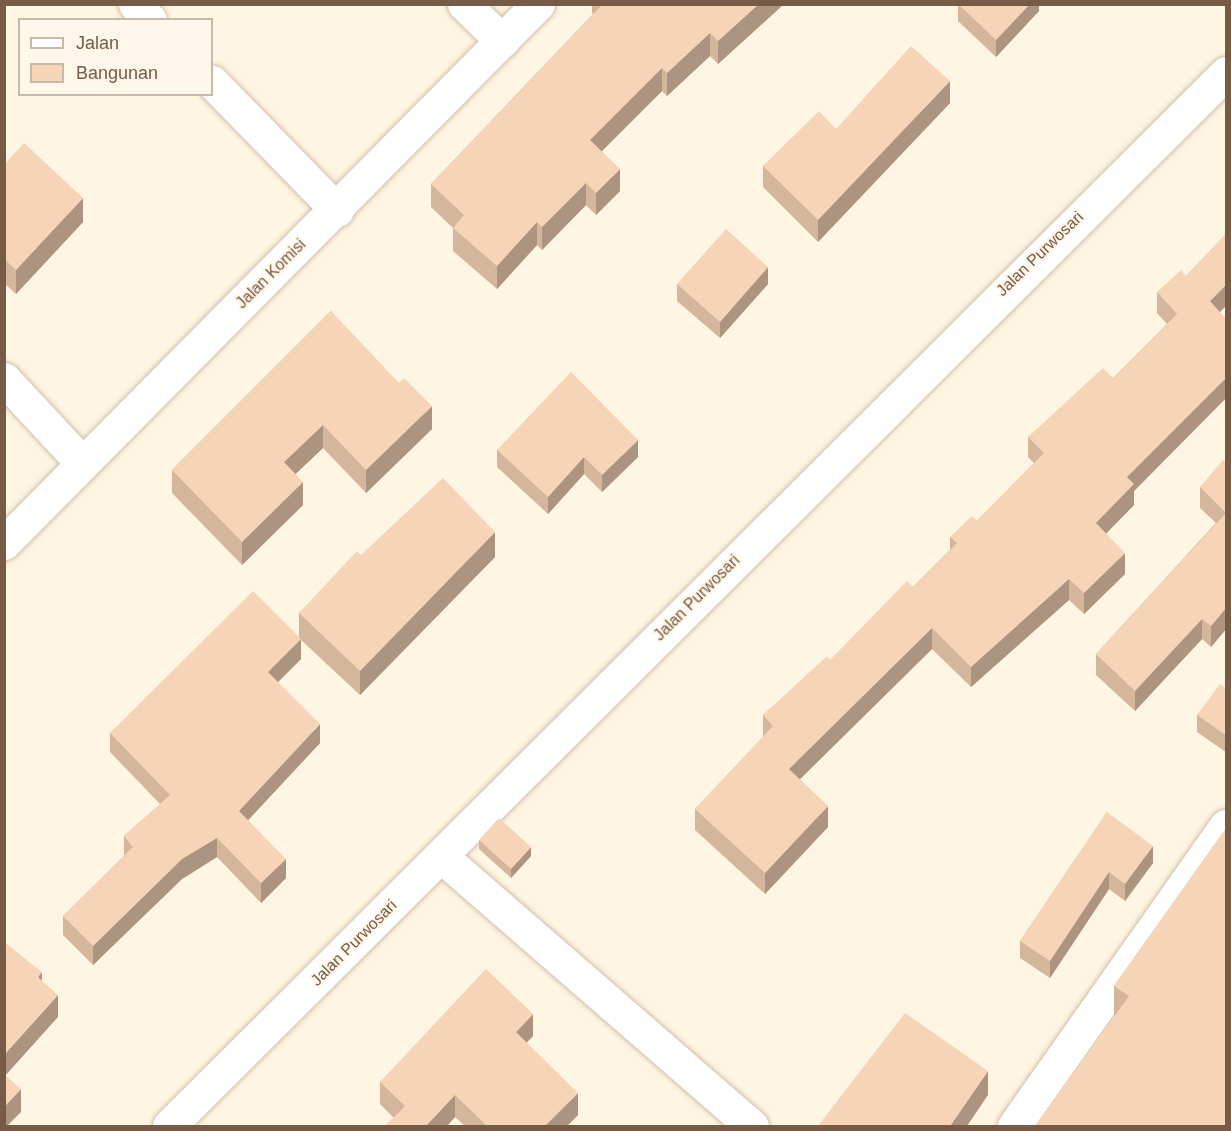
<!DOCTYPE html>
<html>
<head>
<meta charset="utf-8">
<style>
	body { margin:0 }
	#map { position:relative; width:1231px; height:1131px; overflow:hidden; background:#fef5e2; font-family:Helvetica,sans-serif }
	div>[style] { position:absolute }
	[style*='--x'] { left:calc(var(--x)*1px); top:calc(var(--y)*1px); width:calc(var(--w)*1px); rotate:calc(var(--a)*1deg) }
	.roads { filter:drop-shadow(0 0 2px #d2bfaa) drop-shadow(0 0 2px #d2bfaa) }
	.minor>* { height:33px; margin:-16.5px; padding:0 16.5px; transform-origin:16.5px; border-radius:16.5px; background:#fff }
	.wall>* { inset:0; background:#d4b69d }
	.shaded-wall>* { inset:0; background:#ac9480 }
	.building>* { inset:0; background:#f6d4b7 }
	span { translate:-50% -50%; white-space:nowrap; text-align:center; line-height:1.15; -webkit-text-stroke:4.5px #fff8ea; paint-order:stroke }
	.street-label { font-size:16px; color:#785b46 }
	.frame { position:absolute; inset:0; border:6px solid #785b46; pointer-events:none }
	.legend { position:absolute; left:18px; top:18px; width:195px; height:78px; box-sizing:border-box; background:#fff8ea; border:2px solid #c9b9a8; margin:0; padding:8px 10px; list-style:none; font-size:18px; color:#785b46 }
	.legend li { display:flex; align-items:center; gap:12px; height:30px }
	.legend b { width:30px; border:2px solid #c9b9a8 }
</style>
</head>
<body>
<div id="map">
	<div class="roads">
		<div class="minor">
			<div style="--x:135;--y:4;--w:22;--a:47"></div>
			<div style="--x:464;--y:4;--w:53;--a:44.2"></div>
			<div style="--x:212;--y:82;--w:179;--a:45.7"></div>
			<div style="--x:4;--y:379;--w:113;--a:47.1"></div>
			<div style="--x:4;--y:543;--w:759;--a:-45.27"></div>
			<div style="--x:441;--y:856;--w:412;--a:41"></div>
			<div style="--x:169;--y:1126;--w:1492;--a:-44.89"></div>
			<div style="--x:1014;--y:1126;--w:367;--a:-54.8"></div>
		</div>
	</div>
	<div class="wall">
		<div style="clip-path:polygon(592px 4px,784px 4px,718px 64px,710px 56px,667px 96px,662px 91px,602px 151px,620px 191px,596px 215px,586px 205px,542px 250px,537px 245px,497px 289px,453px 251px,453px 228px,431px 207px,431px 184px,593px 14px,592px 13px)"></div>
		<div style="clip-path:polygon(958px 4px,1039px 4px,1039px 11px,996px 57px,958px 21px)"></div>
		<div style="clip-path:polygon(950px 103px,818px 242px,763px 187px,763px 166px)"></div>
		<div style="clip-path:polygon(4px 165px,83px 222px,16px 294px,4px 283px)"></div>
		<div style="clip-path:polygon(1227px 233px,1227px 305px,1219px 312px,1227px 320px,1227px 397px,1134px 491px,1134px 505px,1106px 533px,1125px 574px,1084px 614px,1069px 600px,971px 687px,932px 649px,799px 780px,828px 827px,765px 894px,695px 830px,695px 809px,763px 737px,763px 715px,830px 660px,913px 587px,950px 550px,950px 537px,977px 521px,1034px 463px,1028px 457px,1028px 437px,1113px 378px,1167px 324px,1157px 313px,1157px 292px,1186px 276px)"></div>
		<div style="clip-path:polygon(677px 284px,768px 284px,720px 338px,677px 301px)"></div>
		<div style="clip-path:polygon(331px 311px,432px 429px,366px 493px,323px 448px,295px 474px,303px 505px,242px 565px,172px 493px,172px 470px)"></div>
		<div style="clip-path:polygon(497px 450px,638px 457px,602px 492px,584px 474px,548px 514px,497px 467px)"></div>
		<div style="clip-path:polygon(1227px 463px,1227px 628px,1211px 647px,1202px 639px,1135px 711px,1096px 675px,1096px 654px,1216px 523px,1200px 508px,1200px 487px)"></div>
		<div style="clip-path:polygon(361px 555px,495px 557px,360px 695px,301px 640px,301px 659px,278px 682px,320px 743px,248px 820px,286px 878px,261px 903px,217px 857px,182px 879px,93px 965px,63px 935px,63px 916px,124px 856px,124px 836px,160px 804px,110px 752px,110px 733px,299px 637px,299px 613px)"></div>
		<div style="clip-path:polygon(1227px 689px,1227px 753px,1197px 732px,1197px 715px)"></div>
		<div style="clip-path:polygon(1107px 812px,1153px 863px,1125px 901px,1109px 889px,1050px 978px,1020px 958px,1020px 941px)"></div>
		<div style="clip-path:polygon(1227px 827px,1227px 1126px,1114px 1016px,1114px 986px)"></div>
		<div style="clip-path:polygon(479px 840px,531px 856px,511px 878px,479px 849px)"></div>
		<div style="clip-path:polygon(533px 1036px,526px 1043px,578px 1115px,567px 1126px,465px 1126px,455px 1117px,447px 1126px,385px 1126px,394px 1118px,380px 1104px,380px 1082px)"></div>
	</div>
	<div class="shaded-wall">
		<div style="clip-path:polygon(759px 4px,784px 4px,718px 64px,718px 41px)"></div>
		<div style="clip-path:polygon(1030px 4px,1039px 4px,1039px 11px,996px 57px,996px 40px)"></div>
		<div style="clip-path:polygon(710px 33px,710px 56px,667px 96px,667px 73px)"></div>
		<div style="clip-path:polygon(662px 68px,662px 91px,590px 163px,590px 140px)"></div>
		<div style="clip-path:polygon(950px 81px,950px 103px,818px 242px,818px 220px)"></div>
		<div style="clip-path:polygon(620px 169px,620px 191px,596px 215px,596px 193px)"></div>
		<div style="clip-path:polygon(586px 183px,586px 205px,542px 250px,542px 227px)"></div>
		<div style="clip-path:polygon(83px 198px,83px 222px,16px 294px,16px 270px)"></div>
		<div style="clip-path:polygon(537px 222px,537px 245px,497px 289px,497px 266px)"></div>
		<div style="clip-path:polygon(768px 267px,768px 284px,720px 338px,720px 322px)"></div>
		<div style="clip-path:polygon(1227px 284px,1227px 305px,1210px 322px,1210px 301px)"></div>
		<div style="clip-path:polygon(1227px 377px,1227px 397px,1134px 491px,1134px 505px,1096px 544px,1096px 523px,1127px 477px)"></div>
		<div style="clip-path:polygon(432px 406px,432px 429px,366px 493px,366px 470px)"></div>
		<div style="clip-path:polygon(323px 425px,323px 448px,284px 485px,284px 462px)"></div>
		<div style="clip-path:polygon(638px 440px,638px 457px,602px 492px,602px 475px)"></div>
		<div style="clip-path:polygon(584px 457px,584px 474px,548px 514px,548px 497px)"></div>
		<div style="clip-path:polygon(303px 482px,303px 505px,242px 565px,242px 542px)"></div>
		<div style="clip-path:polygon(495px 532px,495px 557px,360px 695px,360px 671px)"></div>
		<div style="clip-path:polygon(1125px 553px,1125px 574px,1084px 614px,1084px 593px)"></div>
		<div style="clip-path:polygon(1069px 579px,1069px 600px,971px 687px,971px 667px)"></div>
		<div style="clip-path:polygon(1227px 607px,1227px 628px,1211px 647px,1211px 626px)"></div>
		<div style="clip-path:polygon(1202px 619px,1202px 639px,1135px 711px,1135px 691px)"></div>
		<div style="clip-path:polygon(932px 628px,932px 649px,789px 790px,789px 769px)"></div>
		<div style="clip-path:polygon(301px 639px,301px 659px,268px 692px,268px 672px)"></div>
		<div style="clip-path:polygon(320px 724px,320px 743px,239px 830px,239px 811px)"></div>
		<div style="clip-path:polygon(828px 806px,828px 827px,765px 894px,765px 873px)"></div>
		<div style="clip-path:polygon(217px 838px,217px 857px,182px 879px,93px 965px,93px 946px,182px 859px)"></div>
		<div style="clip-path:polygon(1153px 846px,1153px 863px,1125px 901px,1125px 884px)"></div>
		<div style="clip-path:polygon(531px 847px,531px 856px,511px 878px,511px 869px)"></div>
		<div style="clip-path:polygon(286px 859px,286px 878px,261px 903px,261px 883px)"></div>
		<div style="clip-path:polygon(1109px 872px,1109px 889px,1050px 978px,1050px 961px)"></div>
		<div style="clip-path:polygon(42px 972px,42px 994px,38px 977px)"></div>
		<div style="clip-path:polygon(58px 995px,58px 1017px,4px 1077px,4px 1055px)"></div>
		<div style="clip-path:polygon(533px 1014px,533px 1036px,516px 1054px,516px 1032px)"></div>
		<div style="clip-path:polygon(988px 1071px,988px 1095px,967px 1126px,950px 1126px)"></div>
		<div style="clip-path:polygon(21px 1089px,21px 1112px,7px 1126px,4px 1126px,4px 1107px)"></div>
		<div style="clip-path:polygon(578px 1093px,578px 1115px,567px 1126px,545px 1126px)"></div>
		<div style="clip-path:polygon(455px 1095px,455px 1117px,447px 1126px,426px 1126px)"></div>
	</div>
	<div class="building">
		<div style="clip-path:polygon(603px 4px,759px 4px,718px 41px,710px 33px,667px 73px,662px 68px,590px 140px,620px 169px,596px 193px,586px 183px,542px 227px,537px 222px,497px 266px,453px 228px,464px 215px,431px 184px)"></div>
		<div style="clip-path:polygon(958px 4px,1030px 4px,996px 40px)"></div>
		<div style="clip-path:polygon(911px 46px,950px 81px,818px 220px,763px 166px,819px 111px,836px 129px)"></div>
		<div style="clip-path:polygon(24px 143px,83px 198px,16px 270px,4px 259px,4px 165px)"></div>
		<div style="clip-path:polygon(726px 229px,768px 267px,720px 322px,677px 284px)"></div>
		<div style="clip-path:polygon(1227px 233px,1227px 284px,1210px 301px,1227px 320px,1227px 377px,1127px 477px,1134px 484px,1096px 523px,1125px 553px,1084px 593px,1069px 579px,971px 667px,932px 628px,789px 769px,828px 806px,765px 873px,695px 809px,773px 726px,763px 715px,827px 656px,830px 660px,907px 581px,913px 587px,957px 543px,950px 537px,972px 516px,977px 521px,1044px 453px,1028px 437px,1103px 368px,1113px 378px,1177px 314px,1157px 292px,1181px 270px,1186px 276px)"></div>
		<div style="clip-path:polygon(331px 311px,399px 383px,404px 378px,432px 406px,366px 470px,323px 425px,284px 462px,303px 482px,242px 542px,172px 470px)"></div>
		<div style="clip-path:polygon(571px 372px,638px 440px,602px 475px,584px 457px,548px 497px,497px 450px)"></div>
		<div style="clip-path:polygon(1223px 460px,1227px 463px,1227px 607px,1211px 626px,1202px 619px,1135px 691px,1096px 654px,1226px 513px,1200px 487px)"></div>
		<div style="clip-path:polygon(443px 478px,495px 532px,360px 671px,299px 613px,357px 551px,361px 555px)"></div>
		<div style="clip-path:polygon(253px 591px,301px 639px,268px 672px,320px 724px,239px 811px,286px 859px,261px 883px,217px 838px,182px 859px,93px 946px,63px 916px,133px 847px,124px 836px,170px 795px,110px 733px)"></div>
		<div style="clip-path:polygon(1220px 684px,1227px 689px,1227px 736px,1197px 715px)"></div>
		<div style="clip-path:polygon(1107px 812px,1153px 846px,1125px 884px,1109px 872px,1050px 961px,1020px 941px)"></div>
		<div style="clip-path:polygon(499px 818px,531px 847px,511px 869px,479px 840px)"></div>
		<div style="clip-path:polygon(1227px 827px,1227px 1126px,1035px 1126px,1129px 996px,1114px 986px)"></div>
		<div style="clip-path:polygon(4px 942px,42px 972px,38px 977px,58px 995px,4px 1055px)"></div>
		<div style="clip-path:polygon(486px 969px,533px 1014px,516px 1032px,578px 1093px,545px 1126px,487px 1126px,455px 1095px,426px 1126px,385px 1126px,405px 1106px,380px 1082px)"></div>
		<div style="clip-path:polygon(905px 1013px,988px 1071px,950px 1126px,818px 1126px)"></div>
		<div style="clip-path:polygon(4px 1074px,21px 1089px,4px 1107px)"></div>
	</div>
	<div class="street-label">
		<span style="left:1040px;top:254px;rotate:-44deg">Jalan Purwosari</span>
		<span style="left:271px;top:274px;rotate:-45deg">Jalan Komisi</span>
		<span style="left:697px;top:598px;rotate:-45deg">Jalan Purwosari</span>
		<span style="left:354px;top:943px;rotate:-45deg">Jalan Purwosari</span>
	</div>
	<div class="frame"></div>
	<ul class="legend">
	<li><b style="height:8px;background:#fff"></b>Jalan</li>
	<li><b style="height:16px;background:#f6d4b7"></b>Bangunan</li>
	</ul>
</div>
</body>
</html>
